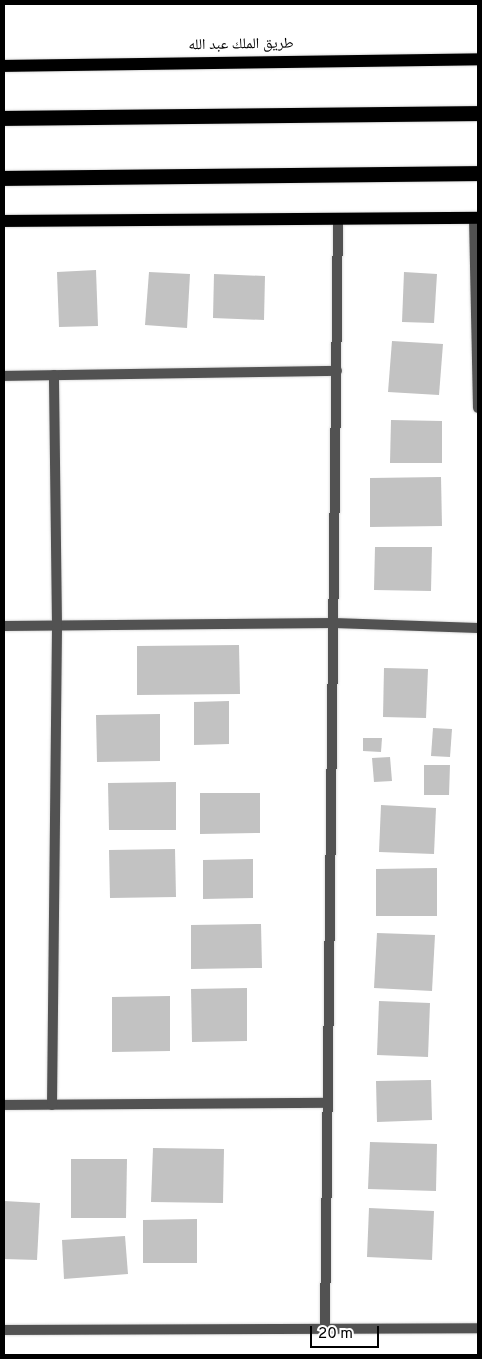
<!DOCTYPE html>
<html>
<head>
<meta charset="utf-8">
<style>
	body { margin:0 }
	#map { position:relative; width:482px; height:1359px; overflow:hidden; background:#fff; font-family:Overpass,"Noto Naskh Arabic",sans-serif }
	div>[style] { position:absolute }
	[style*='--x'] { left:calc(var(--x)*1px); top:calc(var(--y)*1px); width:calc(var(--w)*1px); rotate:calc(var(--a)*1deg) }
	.building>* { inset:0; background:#c2c2c2 }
	.roads { filter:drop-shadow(0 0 1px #dbdbdb) drop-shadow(0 0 1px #dbdbdb) }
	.street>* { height:10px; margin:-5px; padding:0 5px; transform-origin:5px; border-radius:5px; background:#525252 }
	.primary>* { height:12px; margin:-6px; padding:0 6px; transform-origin:6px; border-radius:6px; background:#000 }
	.highway>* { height:15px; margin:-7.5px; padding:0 7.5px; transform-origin:7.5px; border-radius:7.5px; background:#000 }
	span { translate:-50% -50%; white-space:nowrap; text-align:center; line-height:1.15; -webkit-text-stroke:4px #fff; paint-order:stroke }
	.street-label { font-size:15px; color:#000 }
	.frame { position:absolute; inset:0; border:5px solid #000; pointer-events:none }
	.scale { position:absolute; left:310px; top:1326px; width:69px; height:22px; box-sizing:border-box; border:2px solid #000; border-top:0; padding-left:6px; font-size:15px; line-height:18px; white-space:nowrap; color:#000; -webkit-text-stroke:4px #fff; paint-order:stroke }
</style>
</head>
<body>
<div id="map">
	<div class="building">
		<div style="clip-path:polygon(96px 270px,98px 326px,59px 327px,57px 272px)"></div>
		<div style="clip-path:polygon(149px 272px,190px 274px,187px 328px,145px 325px)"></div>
		<div style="clip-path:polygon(404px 272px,437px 274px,434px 323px,402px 322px)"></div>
		<div style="clip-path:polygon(214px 274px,265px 276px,264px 320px,213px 318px)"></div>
		<div style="clip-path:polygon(392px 341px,443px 344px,439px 395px,388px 392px)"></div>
		<div style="clip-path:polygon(391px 420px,442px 421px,442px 463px,390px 463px)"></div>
		<div style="clip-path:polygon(441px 477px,442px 526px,370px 527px,370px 478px)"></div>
		<div style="clip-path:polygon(375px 547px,432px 547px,431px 591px,374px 590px)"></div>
		<div style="clip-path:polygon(239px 645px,240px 694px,137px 695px,137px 646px)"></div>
		<div style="clip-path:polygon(384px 668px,428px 669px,426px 718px,383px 717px)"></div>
		<div style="clip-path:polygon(229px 701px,229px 744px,194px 745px,194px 702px)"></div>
		<div style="clip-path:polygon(160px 714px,160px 761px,97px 762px,96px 715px)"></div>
		<div style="clip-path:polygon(433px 728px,452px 729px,450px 757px,431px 756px)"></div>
		<div style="clip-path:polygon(363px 738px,382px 738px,381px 752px,363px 751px)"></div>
		<div style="clip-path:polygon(390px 757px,392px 781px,374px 782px,372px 758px)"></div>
		<div style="clip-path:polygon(424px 765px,450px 765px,449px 795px,424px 795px)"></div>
		<div style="clip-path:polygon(176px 782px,176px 830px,109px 830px,108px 783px)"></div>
		<div style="clip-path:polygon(200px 793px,260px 793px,260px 833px,200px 834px)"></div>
		<div style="clip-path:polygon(381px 805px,436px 808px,434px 854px,379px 852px)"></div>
		<div style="clip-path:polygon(175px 849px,176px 897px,110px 898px,109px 850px)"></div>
		<div style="clip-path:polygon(253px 859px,253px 898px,203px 899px,203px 860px)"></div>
		<div style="clip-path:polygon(437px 868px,437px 916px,376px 916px,376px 869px)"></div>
		<div style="clip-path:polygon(261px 924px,262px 968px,191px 969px,191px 925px)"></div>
		<div style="clip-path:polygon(377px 933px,435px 935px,432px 991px,374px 988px)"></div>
		<div style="clip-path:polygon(247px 988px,247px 1041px,192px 1042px,191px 989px)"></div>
		<div style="clip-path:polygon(170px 996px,170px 1051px,112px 1052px,112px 997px)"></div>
		<div style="clip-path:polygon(379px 1001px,430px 1003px,428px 1057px,377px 1055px)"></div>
		<div style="clip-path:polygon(431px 1080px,432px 1120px,377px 1122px,376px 1081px)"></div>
		<div style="clip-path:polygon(370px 1142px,437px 1144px,436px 1191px,368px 1189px)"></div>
		<div style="clip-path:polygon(153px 1148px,224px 1149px,223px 1203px,151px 1202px)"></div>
		<div style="clip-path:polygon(71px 1159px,127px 1159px,126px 1218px,71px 1218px)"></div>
		<div style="clip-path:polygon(4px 1201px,40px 1203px,37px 1260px,4px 1259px)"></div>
		<div style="clip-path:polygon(369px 1208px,434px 1211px,432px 1260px,367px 1257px)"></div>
		<div style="clip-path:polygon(197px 1219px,197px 1263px,143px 1263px,143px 1220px)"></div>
		<div style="clip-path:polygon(125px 1236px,128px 1274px,64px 1279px,62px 1240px)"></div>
	</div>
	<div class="roads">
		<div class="street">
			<div style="--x:474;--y:218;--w:190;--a:88.8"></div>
			<div style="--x:4;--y:376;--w:333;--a:-0.9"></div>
			<div style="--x:4;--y:626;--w:330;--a:-0.5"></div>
			<div style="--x:334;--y:623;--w:144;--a:2"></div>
			<div style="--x:4;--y:1105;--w:324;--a:-0.4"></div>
			<div style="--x:52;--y:1105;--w:479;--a:-89.4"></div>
			<div style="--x:57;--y:626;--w:251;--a:-90.7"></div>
			<div style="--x:325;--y:1327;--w:1108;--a:-89.33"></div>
			<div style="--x:4;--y:1330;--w:474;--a:-0.2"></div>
		</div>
		<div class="primary">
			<div style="--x:4;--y:66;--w:474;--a:-0.8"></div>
			<div style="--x:4;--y:221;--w:474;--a:-0.4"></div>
		</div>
		<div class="highway">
			<div style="--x:4;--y:118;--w:474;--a:-0.6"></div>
			<div style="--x:4;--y:178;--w:474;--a:-0.6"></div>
		</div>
	</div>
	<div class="street-label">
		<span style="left:241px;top:45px;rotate:-1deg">طريق الملك عبد الله</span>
	</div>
	<div class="frame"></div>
	<div class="scale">20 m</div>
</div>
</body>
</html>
